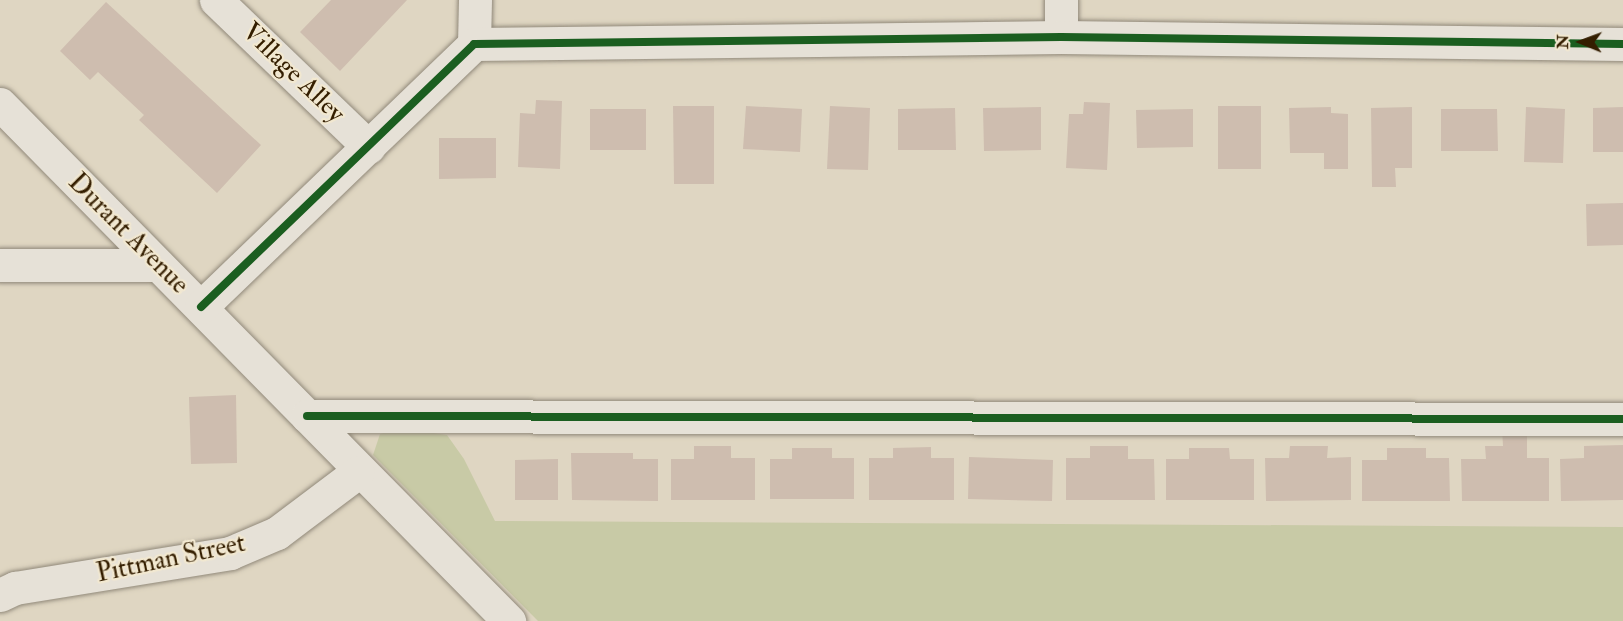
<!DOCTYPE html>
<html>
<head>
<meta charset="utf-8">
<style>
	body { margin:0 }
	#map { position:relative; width:1623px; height:621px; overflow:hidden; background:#dfd6c2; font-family:"IM FELL Double Pica",serif }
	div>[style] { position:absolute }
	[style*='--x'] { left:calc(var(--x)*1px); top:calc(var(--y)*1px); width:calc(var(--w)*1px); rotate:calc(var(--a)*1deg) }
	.green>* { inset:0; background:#c8caa6 }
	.building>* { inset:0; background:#cebdaf }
	.roads { filter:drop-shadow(0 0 2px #91897a) drop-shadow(0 0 2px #91897a) }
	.minor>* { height:33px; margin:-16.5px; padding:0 16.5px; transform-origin:16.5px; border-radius:16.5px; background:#e6e1d7 }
	.cycleway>* { height:8px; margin:-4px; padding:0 4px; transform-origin:4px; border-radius:4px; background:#1b5e20 }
	span { translate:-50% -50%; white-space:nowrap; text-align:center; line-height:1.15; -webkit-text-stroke:4.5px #f2e8d0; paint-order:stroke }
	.street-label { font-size:26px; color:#341e00 }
	.north { position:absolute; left:1551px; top:12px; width:60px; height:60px; -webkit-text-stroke:4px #f2e8d0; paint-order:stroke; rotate:271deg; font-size:16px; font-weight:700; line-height:24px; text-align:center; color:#341e00 }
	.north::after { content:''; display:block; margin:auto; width:21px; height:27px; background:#341e00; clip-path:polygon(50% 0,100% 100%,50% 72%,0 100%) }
</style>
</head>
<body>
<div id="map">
	<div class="green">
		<div style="clip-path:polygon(399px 428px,447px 435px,464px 459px,495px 521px,1623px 527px,1623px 621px,538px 621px,373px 455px,380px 434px)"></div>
	</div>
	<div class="building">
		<div style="clip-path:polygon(331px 0,407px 0,340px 71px,300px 32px)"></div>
		<div style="clip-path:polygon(106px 2px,261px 145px,217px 193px,139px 120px,144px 115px,98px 72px,90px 80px,60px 51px)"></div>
		<div style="clip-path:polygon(536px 100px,562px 101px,560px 169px,518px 167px,520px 113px,535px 114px)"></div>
		<div style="clip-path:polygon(1084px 102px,1110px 103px,1107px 170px,1066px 168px,1069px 114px,1083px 114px)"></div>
		<div style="clip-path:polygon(673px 106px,714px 106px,714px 184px,674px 184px)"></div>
		<div style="clip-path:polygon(746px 106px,802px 109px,800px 152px,743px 149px)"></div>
		<div style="clip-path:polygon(830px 106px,870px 108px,868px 170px,827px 169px)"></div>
		<div style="clip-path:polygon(1218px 106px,1261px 106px,1261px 169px,1218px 169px)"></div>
		<div style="clip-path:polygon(1041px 107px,1041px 150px,984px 151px,983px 108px)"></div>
		<div style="clip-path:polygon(1331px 107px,1331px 113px,1348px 114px,1348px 169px,1324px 169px,1324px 153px,1290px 153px,1289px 108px)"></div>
		<div style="clip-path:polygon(1412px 107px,1412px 168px,1395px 168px,1396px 187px,1372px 187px,1371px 108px)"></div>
		<div style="clip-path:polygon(1526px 107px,1565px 109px,1563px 163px,1524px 162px)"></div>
		<div style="clip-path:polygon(1623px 107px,1623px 152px,1593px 152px,1593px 108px)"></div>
		<div style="clip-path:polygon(955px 108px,956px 150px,898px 150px,898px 109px)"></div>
		<div style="clip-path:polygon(590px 109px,646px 109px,646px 150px,590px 150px)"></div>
		<div style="clip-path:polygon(1193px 109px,1193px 147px,1137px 148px,1136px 110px)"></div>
		<div style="clip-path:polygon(1441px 109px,1497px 109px,1498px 151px,1441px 151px)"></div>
		<div style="clip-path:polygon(439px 138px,496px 138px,496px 178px,439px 179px)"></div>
		<div style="clip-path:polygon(1623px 203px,1623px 245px,1587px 246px,1586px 204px)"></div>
		<div style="clip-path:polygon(236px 395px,237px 463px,191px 464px,189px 397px)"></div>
		<div style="clip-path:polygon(1502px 428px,1527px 428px,1527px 458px,1549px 458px,1549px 501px,1462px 501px,1461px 459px,1486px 459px,1485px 446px,1503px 446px)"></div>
		<div style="clip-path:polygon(1623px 445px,1623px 500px,1561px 501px,1560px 459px,1584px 458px,1584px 446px)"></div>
		<div style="clip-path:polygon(694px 446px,731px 446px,731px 458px,755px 458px,755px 500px,671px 500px,671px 459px,694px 459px)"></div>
		<div style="clip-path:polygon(1090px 446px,1128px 446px,1128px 459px,1154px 459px,1155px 500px,1066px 500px,1066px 458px,1090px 458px)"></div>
		<div style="clip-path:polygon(1290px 446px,1328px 446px,1327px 458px,1351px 457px,1351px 500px,1266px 501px,1265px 458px,1289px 458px)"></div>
		<div style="clip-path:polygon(931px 447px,931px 458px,954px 458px,954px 500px,869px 500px,869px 458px,893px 458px,893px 448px)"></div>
		<div style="clip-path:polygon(792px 448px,832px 448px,832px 458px,854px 458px,854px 499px,770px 499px,770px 459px,792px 459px)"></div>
		<div style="clip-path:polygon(1189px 448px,1229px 448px,1230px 459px,1254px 459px,1254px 500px,1166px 500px,1166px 459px,1189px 459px)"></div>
		<div style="clip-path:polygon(1387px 448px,1426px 448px,1426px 458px,1449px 458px,1450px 501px,1362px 501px,1362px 460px,1387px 460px)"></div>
		<div style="clip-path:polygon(571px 453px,633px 453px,633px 459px,658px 459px,658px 501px,572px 500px)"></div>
		<div style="clip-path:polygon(969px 457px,1053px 460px,1052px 501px,968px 499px)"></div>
		<div style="clip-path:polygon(558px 459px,558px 500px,515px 500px,515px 460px)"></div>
	</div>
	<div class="roads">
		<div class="minor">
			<div style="--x:216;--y:0;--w:212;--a:43.9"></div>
			<div style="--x:1061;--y:37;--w:37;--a:-90"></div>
			<div style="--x:474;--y:44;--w:44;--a:-88.7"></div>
			<div style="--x:0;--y:104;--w:726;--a:45.45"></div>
			<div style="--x:0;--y:265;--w:158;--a:0"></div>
			<div style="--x:201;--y:307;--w:379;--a:-43.9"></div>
			<div style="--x:474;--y:44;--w:587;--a:-0.68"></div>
			<div style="--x:1061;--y:37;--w:562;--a:0.71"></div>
			<div style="--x:307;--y:416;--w:1316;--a:0.13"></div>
			<div style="--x:0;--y:595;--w:17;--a:-25"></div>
			<div style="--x:15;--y:588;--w:218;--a:-9.2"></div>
			<div style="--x:230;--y:553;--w:51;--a:-23.1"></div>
			<div style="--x:277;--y:533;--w:101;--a:-37"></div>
		</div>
	</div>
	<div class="cycleway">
		<div style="--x:201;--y:307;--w:379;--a:-43.9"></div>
		<div style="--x:474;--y:44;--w:587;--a:-0.68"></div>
		<div style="--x:1061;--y:37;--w:562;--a:0.71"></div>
		<div style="--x:307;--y:416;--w:1316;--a:0.13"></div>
	</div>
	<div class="street-label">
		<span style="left:293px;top:73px;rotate:44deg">Village Alley</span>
		<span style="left:128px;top:234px;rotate:45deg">Durant Avenue</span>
		<span style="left:171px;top:559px;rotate:-12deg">Pittman Street</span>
	</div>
	<div class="north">N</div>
</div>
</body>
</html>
